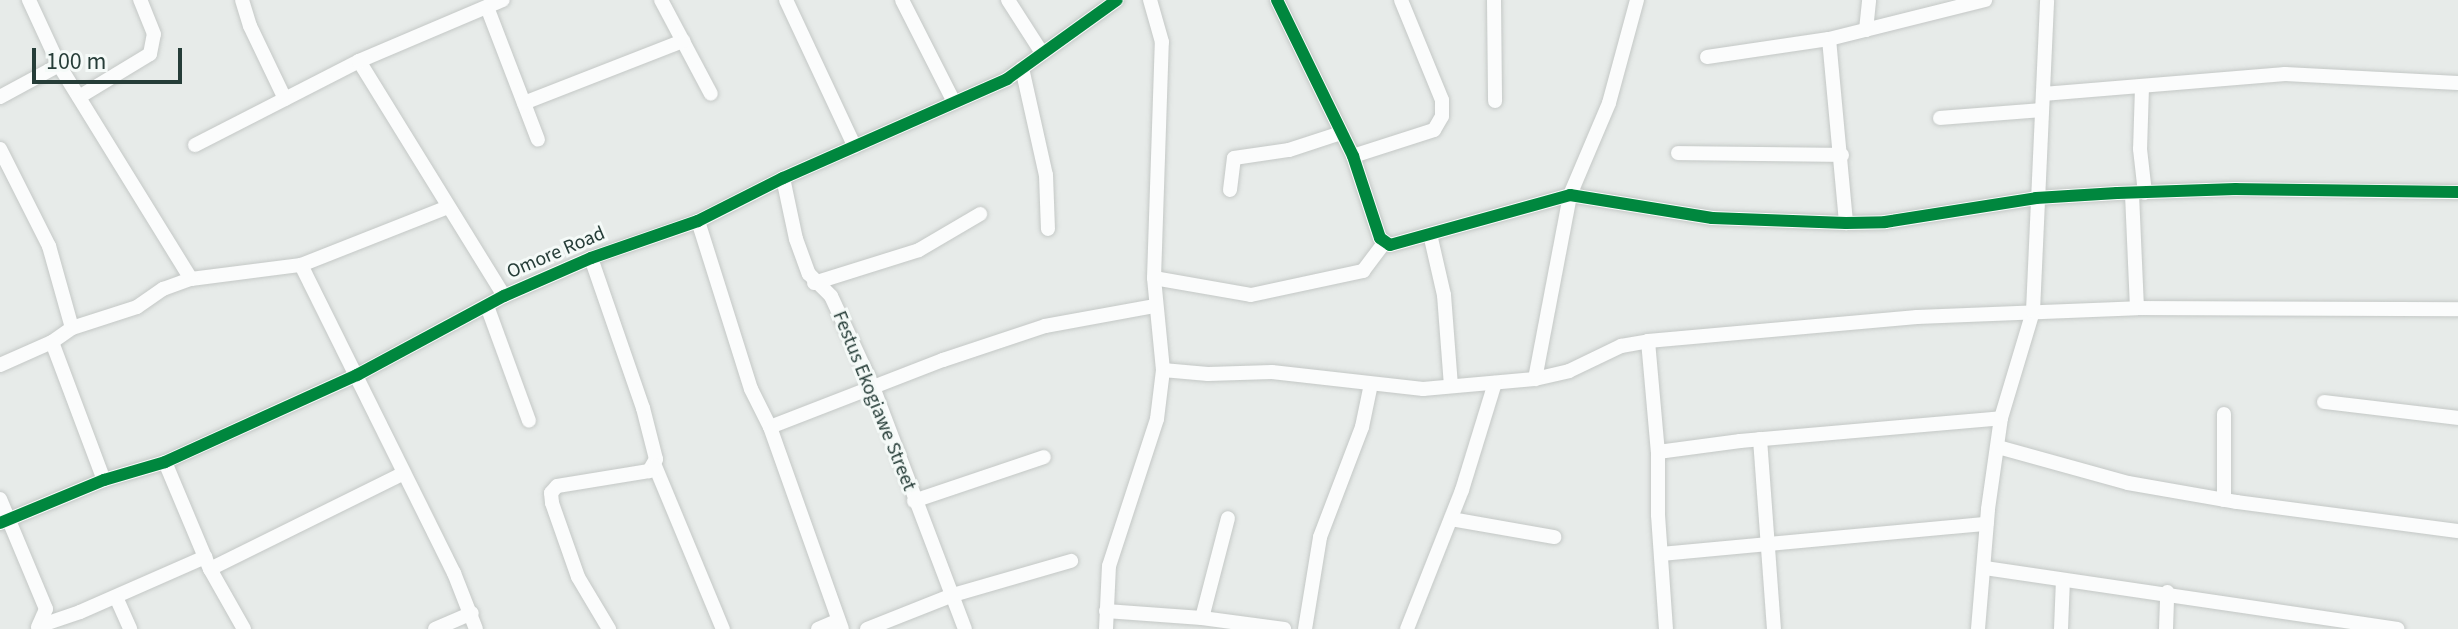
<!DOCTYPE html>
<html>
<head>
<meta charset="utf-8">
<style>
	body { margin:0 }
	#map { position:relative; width:2458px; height:629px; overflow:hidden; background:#e7ebe9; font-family:"Source Sans 3",sans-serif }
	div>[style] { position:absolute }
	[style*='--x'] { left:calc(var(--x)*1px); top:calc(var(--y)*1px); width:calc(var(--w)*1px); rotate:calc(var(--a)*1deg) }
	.roads { filter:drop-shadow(0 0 2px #c4c8c6) drop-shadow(0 0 2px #c4c8c6) }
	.minor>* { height:14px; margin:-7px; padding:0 7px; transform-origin:7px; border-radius:7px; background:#fbfcfc }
	.cycleway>* { height:12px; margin:-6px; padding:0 6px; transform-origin:6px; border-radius:6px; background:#00873e }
	span { translate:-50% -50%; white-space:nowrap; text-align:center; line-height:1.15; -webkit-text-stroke:6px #f5faf8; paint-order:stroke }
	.street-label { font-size:20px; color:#263d38 }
	.scale { position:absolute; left:32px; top:48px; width:150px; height:36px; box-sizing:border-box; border:4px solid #263d38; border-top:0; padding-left:10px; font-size:24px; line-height:28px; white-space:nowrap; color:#263d38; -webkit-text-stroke:6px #f5faf8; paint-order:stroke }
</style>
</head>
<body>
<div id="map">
	<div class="roads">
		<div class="minor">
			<div style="--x:242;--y:0;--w:27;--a:73"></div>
			<div style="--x:250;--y:26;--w:81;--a:64.4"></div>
			<div style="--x:661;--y:0;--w:106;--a:62"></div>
			<div style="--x:786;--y:0;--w:162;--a:64.9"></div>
			<div style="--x:902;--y:0;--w:114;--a:63"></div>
			<div style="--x:1008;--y:0;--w:63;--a:57.3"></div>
			<div style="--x:1277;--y:0;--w:174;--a:64"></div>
			<div style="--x:1353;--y:156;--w:86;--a:71.8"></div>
			<div style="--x:1380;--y:238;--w:12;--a:35"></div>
			<div style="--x:1390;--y:245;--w:187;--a:-15.5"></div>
			<div style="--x:1570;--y:195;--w:144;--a:9.2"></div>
			<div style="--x:1712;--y:218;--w:134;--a:2.1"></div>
			<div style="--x:1846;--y:223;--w:39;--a:-1"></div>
			<div style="--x:1885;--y:222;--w:153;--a:-9"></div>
			<div style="--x:2036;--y:198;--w:81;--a:-3.5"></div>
			<div style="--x:2117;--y:193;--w:119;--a:-1.9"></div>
			<div style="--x:2236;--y:189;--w:222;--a:0.8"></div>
			<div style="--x:1494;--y:0;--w:101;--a:89.4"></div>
			<div style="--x:487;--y:7;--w:142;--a:69"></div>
			<div style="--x:1866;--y:30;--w:30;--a:-84"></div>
			<div style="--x:1829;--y:39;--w:185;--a:84.7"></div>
			<div style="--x:1707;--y:57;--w:123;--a:-8.4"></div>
			<div style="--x:1829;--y:39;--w:161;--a:-14"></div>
			<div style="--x:359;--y:61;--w:276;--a:58.3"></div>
			<div style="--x:1022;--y:68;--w:110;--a:77.4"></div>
			<div style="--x:1046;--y:175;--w:54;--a:87.9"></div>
			<div style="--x:2142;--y:87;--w:62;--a:91.8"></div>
			<div style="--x:2140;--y:149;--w:44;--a:83.5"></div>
			<div style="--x:2043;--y:94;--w:243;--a:-4.7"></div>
			<div style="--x:2285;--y:74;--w:173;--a:3"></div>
			<div style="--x:0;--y:97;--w:67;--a:-28.5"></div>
			<div style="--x:79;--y:97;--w:83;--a:-31.2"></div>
			<div style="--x:150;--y:54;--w:20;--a:-79"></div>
			<div style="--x:154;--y:34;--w:37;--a:-112"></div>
			<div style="--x:524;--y:103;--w:171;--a:-21.3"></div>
			<div style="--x:1940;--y:118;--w:102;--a:-4.5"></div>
			<div style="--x:195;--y:145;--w:184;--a:-27.1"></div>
			<div style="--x:359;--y:61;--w:156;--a:-23"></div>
			<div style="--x:0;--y:149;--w:109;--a:63.2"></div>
			<div style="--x:49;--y:246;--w:85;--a:74.3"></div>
			<div style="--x:1678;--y:153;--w:164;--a:0.7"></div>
			<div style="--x:1353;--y:156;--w:85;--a:-17.8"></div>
			<div style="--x:1434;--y:130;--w:16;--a:-60"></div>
			<div style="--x:1442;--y:116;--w:16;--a:-90"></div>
			<div style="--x:1442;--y:100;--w:108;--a:-112.3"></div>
			<div style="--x:783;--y:178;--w:62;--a:78"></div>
			<div style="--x:796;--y:239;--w:37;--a:70"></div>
			<div style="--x:809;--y:274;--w:31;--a:45"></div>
			<div style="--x:831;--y:296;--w:100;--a:65.2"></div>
			<div style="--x:873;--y:387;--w:259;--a:69.2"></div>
			<div style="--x:1230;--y:190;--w:32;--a:-83"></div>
			<div style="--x:1234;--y:158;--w:56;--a:-8.3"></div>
			<div style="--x:1289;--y:150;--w:55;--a:-18.1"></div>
			<div style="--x:2132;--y:194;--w:114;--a:87.5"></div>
			<div style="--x:698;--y:221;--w:176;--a:72.5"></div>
			<div style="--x:751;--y:389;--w:42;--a:63.4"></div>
			<div style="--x:770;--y:427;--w:214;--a:70.4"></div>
			<div style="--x:1430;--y:234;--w:63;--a:77.1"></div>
			<div style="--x:1444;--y:295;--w:90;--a:85.6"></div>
			<div style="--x:591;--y:258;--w:159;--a:70.9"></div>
			<div style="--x:643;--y:408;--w:53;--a:75.7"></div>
			<div style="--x:656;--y:459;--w:14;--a:120"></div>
			<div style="--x:649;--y:471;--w:93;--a:170.7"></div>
			<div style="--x:557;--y:486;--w:9;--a:131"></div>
			<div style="--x:551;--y:493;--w:10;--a:84"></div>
			<div style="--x:552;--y:503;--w:78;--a:70.6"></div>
			<div style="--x:578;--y:577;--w:61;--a:59.2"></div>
			<div style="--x:301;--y:265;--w:344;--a:63.6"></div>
			<div style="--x:454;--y:573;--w:60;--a:68.6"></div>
			<div style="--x:1154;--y:278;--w:98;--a:9.9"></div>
			<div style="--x:1251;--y:295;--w:115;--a:-12.1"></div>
			<div style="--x:1363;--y:271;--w:35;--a:-53"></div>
			<div style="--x:191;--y:279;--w:111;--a:-7.3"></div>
			<div style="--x:301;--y:265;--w:158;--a:-21.5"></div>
			<div style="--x:814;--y:283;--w:110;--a:-17.4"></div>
			<div style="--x:919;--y:250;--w:71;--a:-30.5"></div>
			<div style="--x:487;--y:306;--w:122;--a:69.9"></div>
			<div style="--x:1648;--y:341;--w:111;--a:84.9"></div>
			<div style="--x:1658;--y:452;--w:63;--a:90"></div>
			<div style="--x:1658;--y:515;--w:114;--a:86"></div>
			<div style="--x:52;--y:342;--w:147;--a:69.4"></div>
			<div style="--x:0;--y:365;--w:57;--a:-23.9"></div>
			<div style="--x:52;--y:342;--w:24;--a:-35"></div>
			<div style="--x:72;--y:328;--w:68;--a:-17.9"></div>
			<div style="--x:137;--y:307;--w:32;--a:-35"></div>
			<div style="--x:163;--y:289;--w:30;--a:-20"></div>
			<div style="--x:191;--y:279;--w:251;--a:-121.7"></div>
			<div style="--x:59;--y:65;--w:72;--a:-114.8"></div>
			<div style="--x:1163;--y:370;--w:45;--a:5.1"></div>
			<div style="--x:1208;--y:374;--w:64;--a:-1.8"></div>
			<div style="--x:1272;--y:372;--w:152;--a:6.4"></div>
			<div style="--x:1423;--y:389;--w:112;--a:-5.1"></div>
			<div style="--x:1535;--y:379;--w:35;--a:-13"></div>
			<div style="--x:1569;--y:371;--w:58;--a:-25.7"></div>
			<div style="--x:1621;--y:346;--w:27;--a:-10"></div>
			<div style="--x:1648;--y:341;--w:270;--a:-5.1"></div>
			<div style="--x:1917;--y:317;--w:220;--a:-2.3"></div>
			<div style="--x:2137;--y:308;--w:321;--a:0.2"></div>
			<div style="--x:1535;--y:379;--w:187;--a:-79.2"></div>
			<div style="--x:1570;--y:195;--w:100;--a:-67"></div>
			<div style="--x:1609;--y:103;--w:107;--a:-74.8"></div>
			<div style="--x:2324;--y:402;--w:135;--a:6.8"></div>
			<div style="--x:2224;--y:414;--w:86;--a:90"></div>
			<div style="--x:770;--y:427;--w:186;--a:-21.2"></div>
			<div style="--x:943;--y:360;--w:108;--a:-18.4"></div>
			<div style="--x:1045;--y:326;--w:112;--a:-10.3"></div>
			<div style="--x:1760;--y:439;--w:191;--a:85.8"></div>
			<div style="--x:1998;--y:447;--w:135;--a:15.5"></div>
			<div style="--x:2128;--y:483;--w:111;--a:9.9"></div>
			<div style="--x:2237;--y:502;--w:223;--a:7.5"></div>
			<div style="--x:1658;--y:452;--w:83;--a:-7.6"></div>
			<div style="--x:1740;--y:441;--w:262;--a:-5"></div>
			<div style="--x:165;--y:462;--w:116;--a:67.2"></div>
			<div style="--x:210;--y:569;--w:69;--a:60.5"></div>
			<div style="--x:655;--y:466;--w:177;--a:67.4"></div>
			<div style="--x:0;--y:499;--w:119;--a:67.3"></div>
			<div style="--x:46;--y:609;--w:20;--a:114"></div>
			<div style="--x:914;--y:501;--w:137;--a:-18.7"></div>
			<div style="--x:1451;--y:519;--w:105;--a:9.9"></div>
			<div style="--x:0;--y:523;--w:113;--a:-22.5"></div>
			<div style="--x:104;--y:480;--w:64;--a:-16.4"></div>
			<div style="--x:165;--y:462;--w:211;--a:-24.4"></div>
			<div style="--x:357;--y:375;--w:167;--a:-28.3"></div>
			<div style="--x:504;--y:296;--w:95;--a:-23.6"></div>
			<div style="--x:591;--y:258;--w:113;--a:-19.1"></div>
			<div style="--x:698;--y:221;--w:95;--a:-26.8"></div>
			<div style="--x:783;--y:178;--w:245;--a:-23.8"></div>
			<div style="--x:1007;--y:79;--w:135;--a:-35.7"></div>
			<div style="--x:1661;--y:554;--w:327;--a:-5.3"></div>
			<div style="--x:1985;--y:568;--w:417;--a:8.4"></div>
			<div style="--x:210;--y:569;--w:216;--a:-26.3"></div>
			<div style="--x:116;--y:597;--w:35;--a:66"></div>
			<div style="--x:1106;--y:611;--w:96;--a:4.2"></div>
			<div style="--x:1202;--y:618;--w:83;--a:7.6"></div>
			<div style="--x:1202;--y:618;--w:103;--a:-75.4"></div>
			<div style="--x:42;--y:625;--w:40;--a:-18.9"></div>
			<div style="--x:80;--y:612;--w:137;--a:-23.7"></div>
			<div style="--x:435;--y:629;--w:40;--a:-23.4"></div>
			<div style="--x:818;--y:629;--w:21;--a:-23"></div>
			<div style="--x:867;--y:629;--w:92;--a:-21.6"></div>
			<div style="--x:953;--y:595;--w:123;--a:-16.1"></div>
			<div style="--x:1106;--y:629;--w:63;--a:-87.3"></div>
			<div style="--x:1109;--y:566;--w:155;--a:-71.9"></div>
			<div style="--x:1157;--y:419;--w:49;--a:-83"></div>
			<div style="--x:1163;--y:370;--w:92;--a:-95.6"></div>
			<div style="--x:1154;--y:278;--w:236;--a:-88.1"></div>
			<div style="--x:1162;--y:42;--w:44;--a:-105.9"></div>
			<div style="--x:1305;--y:629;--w:93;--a:-80.7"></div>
			<div style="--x:1320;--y:537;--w:118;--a:-69.1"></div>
			<div style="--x:1362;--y:427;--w:44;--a:-78.2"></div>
			<div style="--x:1407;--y:629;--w:149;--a:-68.4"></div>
			<div style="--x:1462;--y:490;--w:112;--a:-72.9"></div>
			<div style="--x:1978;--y:629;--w:120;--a:-85.2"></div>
			<div style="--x:1988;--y:509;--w:92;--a:-81.9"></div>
			<div style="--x:2001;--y:418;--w:112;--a:-73.3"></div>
			<div style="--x:2033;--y:311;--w:311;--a:-87.4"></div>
			<div style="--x:2061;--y:629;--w:49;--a:-87.7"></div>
			<div style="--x:2166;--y:629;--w:37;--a:-88"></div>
		</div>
	</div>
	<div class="cycleway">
		<div style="--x:1277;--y:0;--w:174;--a:64"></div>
		<div style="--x:1353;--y:156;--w:86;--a:71.8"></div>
		<div style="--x:1380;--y:238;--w:12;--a:35"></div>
		<div style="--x:1390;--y:245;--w:187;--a:-15.5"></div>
		<div style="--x:1570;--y:195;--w:144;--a:9.2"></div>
		<div style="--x:1712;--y:218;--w:134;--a:2.1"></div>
		<div style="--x:1846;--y:223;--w:39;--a:-1"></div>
		<div style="--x:1885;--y:222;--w:153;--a:-9"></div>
		<div style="--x:2036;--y:198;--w:81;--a:-3.5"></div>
		<div style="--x:2117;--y:193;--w:119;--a:-1.9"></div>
		<div style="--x:2236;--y:189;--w:222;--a:0.8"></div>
		<div style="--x:0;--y:523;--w:113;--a:-22.5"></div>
		<div style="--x:104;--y:480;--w:64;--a:-16.4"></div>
		<div style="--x:165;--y:462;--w:211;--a:-24.4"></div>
		<div style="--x:357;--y:375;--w:167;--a:-28.3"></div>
		<div style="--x:504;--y:296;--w:95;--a:-23.6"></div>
		<div style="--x:591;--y:258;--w:113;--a:-19.1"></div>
		<div style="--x:698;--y:221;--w:95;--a:-26.8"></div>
		<div style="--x:783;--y:178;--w:245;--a:-23.8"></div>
		<div style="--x:1007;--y:79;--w:135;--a:-35.7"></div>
	</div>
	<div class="street-label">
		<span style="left:556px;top:253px;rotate:-23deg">Omore Road</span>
		<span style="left:874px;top:401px;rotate:68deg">Festus Ekogiawe Street</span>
	</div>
	<div class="scale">100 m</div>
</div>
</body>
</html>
